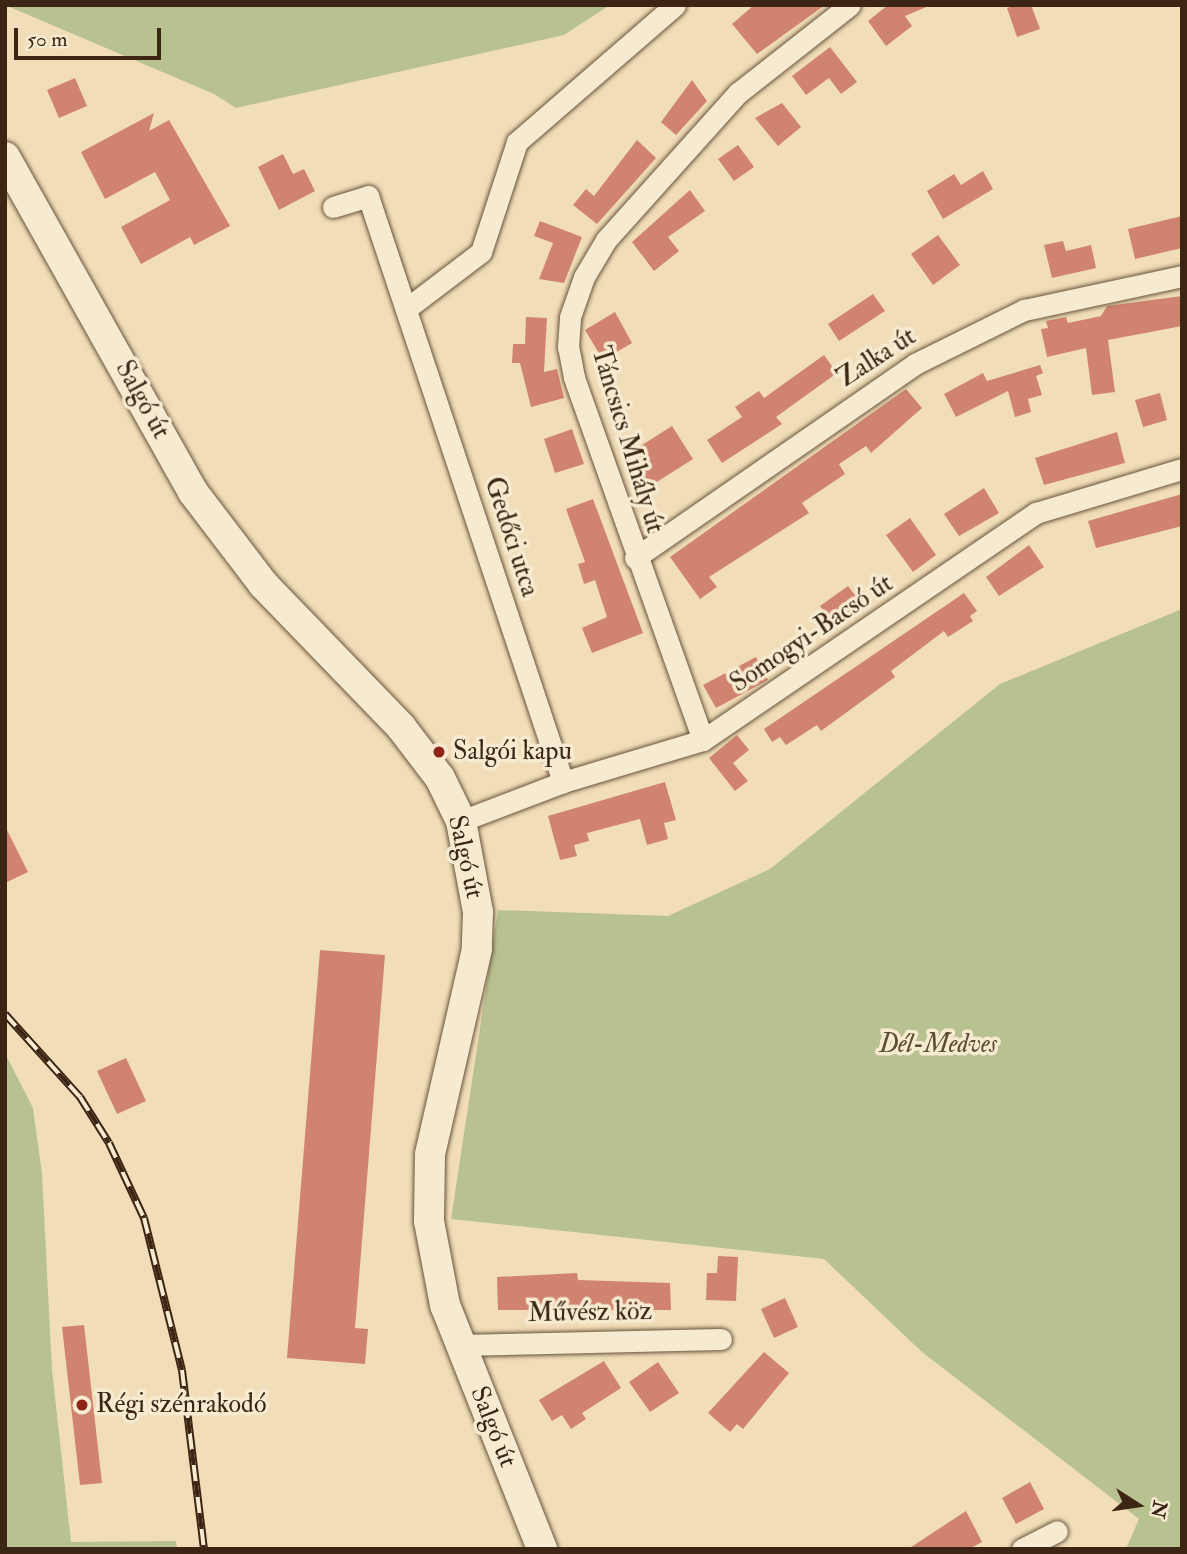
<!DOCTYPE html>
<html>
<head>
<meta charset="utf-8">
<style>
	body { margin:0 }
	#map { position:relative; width:1187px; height:1554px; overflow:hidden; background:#f1deb8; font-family:"IM FELL Double Pica",serif }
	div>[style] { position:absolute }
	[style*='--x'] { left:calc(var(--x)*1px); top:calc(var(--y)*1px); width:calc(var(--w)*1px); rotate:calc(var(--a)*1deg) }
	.green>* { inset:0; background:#b8c290 }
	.building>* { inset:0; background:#d0846f }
	.roads { filter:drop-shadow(0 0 2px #69543c) drop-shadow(0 0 2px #69543c) }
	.street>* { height:21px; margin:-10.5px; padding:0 10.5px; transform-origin:10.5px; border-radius:10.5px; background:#f6ead1 }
	.secondary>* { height:30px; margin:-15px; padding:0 15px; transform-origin:15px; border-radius:15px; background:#f6ead1 }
	.rail>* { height:8px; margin-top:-4px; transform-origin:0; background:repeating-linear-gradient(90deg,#f6ead1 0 16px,#3c2613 0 32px); box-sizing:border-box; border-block:2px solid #3c2613 }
	.dots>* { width:19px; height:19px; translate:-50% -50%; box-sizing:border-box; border:4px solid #f6ead1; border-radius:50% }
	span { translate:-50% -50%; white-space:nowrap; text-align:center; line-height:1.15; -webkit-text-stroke:7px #f6ead1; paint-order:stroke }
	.street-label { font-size:26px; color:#3c2613 }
	.poi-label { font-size:26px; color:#3c2613 }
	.left { translate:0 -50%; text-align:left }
	.park-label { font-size:26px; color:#5b4d32; font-style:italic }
	.frame { position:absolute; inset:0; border:7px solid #3c2613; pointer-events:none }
	.north { position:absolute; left:1103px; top:1470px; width:70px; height:70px; -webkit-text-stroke:5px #f6ead1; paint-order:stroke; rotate:102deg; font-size:19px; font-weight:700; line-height:28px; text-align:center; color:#3c2613 }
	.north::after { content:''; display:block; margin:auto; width:24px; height:32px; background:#3c2613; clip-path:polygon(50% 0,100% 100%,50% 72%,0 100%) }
	.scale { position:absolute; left:14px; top:28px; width:147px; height:32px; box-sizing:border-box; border:4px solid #3c2613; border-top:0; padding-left:9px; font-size:21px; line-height:24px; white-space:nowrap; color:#3c2613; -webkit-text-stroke:5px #f6ead1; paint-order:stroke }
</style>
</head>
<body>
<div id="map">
	<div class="green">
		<div style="clip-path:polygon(5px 5px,610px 5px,564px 35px,236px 108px,214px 94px)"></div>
		<div style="clip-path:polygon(1182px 609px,1182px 1549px,1126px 1549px,1139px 1519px,922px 1352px,824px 1259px,451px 1219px,498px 910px,668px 916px,770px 869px,1000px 684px)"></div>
		<div style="clip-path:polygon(5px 1053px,33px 1108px,42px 1174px,52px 1370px,71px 1542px,176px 1541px,177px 1549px,5px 1549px)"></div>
	</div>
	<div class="building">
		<div style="clip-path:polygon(754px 5px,825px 5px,757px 54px,732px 24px)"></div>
		<div style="clip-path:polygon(888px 5px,931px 5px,905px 16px,912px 26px,886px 46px,868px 21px)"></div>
		<div style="clip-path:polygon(1016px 5px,1031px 5px,1040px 29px,1017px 37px,1007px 8px)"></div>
		<div style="clip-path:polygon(830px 47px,857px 82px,841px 94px,829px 78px,806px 95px,792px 76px)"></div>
		<div style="clip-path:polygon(75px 78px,87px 106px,59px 118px,47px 90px)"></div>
		<div style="clip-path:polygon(692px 80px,707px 101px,676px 135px,661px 122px)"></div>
		<div style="clip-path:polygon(782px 103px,801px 127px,778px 146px,755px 118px)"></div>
		<div style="clip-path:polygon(154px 113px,149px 131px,169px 120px,230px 226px,194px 245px,190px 237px,141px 264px,121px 227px,170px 200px,155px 172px,105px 199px,81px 152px)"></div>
		<div style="clip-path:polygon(637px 140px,656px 158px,597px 224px,573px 205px,586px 189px,594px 196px)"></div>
		<div style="clip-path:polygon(738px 145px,754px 167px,734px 181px,718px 159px)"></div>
		<div style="clip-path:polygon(283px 154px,293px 174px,304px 169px,315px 191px,279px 210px,258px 167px)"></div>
		<div style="clip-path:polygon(983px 171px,993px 189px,943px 219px,927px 191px,954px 174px,961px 185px)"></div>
		<div style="clip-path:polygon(690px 190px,705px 211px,668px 237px,679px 251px,654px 271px,632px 242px)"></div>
		<div style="clip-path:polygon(1182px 216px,1182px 248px,1135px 259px,1128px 229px)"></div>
		<div style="clip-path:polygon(540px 221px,582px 237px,564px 283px,539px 279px,553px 243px,534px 236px)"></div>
		<div style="clip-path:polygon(938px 235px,960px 265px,933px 285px,911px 254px)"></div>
		<div style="clip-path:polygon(1063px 241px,1066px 251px,1091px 245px,1096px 268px,1052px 278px,1044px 245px)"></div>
		<div style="clip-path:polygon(873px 294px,885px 311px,839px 341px,828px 324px)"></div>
		<div style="clip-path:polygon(1182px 296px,1182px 326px,1108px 340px,1115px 392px,1092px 395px,1086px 348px,1047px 357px,1041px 329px,1048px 328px,1046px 321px,1066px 317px,1068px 323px,1101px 316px,1107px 306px)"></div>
		<div style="clip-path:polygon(615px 312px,632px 343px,603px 360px,585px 330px)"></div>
		<div style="clip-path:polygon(526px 317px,547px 318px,544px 372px,557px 369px,564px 398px,531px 407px,520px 363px,512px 363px,513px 344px,525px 344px)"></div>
		<div style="clip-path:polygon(824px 355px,837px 373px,776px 417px,782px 424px,722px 463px,707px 440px,742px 417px,735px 407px,759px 391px,764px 398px)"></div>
		<div style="clip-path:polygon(1040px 365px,1043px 373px,1036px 376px,1042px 395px,1028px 399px,1031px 412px,1015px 417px,1008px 391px,956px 417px,944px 394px,983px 373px,987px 381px)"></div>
		<div style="clip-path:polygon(906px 389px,922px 408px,871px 453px,866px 446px,839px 464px,845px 474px,802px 503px,809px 513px,709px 577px,717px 587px,700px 599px,670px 557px)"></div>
		<div style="clip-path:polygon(1160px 393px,1167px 420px,1143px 427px,1135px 400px)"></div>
		<div style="clip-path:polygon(672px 426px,693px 459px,649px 487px,628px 454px)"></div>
		<div style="clip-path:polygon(572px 429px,584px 464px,555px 473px,544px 439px)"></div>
		<div style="clip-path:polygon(1117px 432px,1125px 463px,1044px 485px,1035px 458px)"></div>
		<div style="clip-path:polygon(984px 488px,999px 513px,959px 536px,944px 514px)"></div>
		<div style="clip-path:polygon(1182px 494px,1182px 526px,1096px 548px,1088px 521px)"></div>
		<div style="clip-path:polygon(593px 499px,643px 633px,592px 653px,582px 628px,607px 617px,595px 580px,584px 584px,578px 564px,585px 562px,566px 509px)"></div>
		<div style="clip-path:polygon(910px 518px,936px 555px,913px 572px,886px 535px)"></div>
		<div style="clip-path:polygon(1029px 545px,1044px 567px,999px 596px,986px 577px)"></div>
		<div style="clip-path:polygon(848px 586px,854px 594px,861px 588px,872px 603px,827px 635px,816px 620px,825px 613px,820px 606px)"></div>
		<div style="clip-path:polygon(964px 593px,977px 611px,970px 616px,973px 621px,948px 637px,944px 631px,891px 671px,895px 677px,821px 731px,817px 725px,786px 745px,780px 737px,772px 742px,764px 729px)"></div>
		<div style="clip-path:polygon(756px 657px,768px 680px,716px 708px,703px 685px)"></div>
		<div style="clip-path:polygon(737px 735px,749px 750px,733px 763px,748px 781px,735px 791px,709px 758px)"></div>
		<div style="clip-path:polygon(665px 782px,676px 820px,664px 823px,668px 839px,647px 845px,640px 819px,587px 833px,589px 841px,574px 845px,577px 856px,560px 860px,548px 816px)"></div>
		<div style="clip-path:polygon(5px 826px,28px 872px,5px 883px)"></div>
		<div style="clip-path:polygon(320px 950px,385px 955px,355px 1328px,368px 1329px,365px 1364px,287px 1358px)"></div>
		<div style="clip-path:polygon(126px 1058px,146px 1101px,117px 1114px,97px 1071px)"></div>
		<div style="clip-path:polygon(718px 1256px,738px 1257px,736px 1301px,706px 1300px,707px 1273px,717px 1273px)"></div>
		<div style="clip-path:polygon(577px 1273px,578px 1280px,670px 1283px,671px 1310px,498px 1310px,497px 1277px)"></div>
		<div style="clip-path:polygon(785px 1298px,798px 1327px,774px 1338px,761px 1309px)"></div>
		<div style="clip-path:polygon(84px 1325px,102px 1483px,80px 1485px,62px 1327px)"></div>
		<div style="clip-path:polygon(764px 1352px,789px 1373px,743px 1429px,737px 1424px,730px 1432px,708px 1413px)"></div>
		<div style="clip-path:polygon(604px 1361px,621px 1388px,582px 1413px,586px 1419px,571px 1429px,562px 1415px,552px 1421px,539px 1400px)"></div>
		<div style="clip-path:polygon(658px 1362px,679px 1393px,650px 1412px,629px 1382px)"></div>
		<div style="clip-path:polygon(1030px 1482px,1044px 1509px,1016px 1524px,1002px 1498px)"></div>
		<div style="clip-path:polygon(966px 1511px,982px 1542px,969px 1549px,908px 1549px)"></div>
	</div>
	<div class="roads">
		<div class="street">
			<div style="--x:333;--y:207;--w:37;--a:-17"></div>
			<div style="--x:368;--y:196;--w:618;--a:71.59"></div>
			<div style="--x:406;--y:309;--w:94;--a:-37.2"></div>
			<div style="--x:481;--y:252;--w:116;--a:-71.9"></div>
			<div style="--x:517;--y:142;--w:209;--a:-40.9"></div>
			<div style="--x:635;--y:558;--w:341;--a:-34.7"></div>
			<div style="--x:915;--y:364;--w:122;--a:-26.4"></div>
			<div style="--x:1024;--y:310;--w:162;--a:-12.1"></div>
			<div style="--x:703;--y:740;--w:385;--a:-109.6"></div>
			<div style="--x:574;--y:377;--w:31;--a:-101"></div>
			<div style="--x:568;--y:347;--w:30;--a:-86"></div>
			<div style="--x:570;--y:317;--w:42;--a:-70.7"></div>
			<div style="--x:584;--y:277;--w:43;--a:-59.3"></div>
			<div style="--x:606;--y:240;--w:198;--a:-48.1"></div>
			<div style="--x:738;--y:93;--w:142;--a:-38.2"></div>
			<div style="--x:461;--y:821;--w:109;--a:-20.9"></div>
			<div style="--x:563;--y:782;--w:146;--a:-16.7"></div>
			<div style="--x:703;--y:740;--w:403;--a:-34.3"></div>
			<div style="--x:1036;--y:513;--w:152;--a:-16.8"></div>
			<div style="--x:460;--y:1345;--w:261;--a:-1.3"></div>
			<div style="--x:1022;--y:1549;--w:39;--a:-27"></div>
		</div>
		<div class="secondary">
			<div style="--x:5;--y:157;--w:384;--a:60.7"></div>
			<div style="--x:193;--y:492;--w:116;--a:52.7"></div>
			<div style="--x:263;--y:584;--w:199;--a:46"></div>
			<div style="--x:401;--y:727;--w:64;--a:52.6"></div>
			<div style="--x:440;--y:778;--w:48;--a:64"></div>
			<div style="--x:461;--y:821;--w:93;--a:79.4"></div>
			<div style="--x:478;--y:912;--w:37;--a:92"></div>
			<div style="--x:477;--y:949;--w:211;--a:102.9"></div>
			<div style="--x:430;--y:1155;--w:66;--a:90.9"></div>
			<div style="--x:429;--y:1221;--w:86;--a:79.2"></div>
			<div style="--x:445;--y:1305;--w:263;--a:68.3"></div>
		</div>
	</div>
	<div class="rail">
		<div style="--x:5;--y:1014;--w:112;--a:47.9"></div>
		<div style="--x:80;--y:1097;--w:54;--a:57.8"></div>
		<div style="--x:109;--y:1143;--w:83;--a:65"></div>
		<div style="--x:144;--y:1218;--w:157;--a:76"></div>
		<div style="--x:182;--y:1370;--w:180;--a:83"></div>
	</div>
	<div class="dots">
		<div style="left:439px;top:752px;background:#8f2418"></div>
		<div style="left:82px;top:1405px;background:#8f2418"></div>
	</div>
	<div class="street-label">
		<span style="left:877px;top:358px;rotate:-33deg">Zalka út</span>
		<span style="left:142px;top:400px;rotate:61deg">Salgó út</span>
		<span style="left:627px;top:440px;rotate:73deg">Táncsics Mihály út</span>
		<span style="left:511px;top:537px;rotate:72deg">Gedőci utca</span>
		<span style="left:812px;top:634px;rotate:-34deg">Somogyi-Bacsó út</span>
		<span style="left:465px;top:857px;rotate:77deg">Salgó út</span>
		<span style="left:590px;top:1313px;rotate:-1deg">Művész köz</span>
		<span style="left:493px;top:1427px;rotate:68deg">Salgó út</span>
	</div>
	<div class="poi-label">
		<span class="left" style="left:453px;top:752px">Salgói kapu</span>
		<span class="left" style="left:96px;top:1405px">Régi szénrakodó</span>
	</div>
	<div class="park-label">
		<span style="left:938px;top:1045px">Dél-Medves</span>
	</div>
	<div class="frame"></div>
	<div class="north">N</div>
	<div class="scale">50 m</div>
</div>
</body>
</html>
